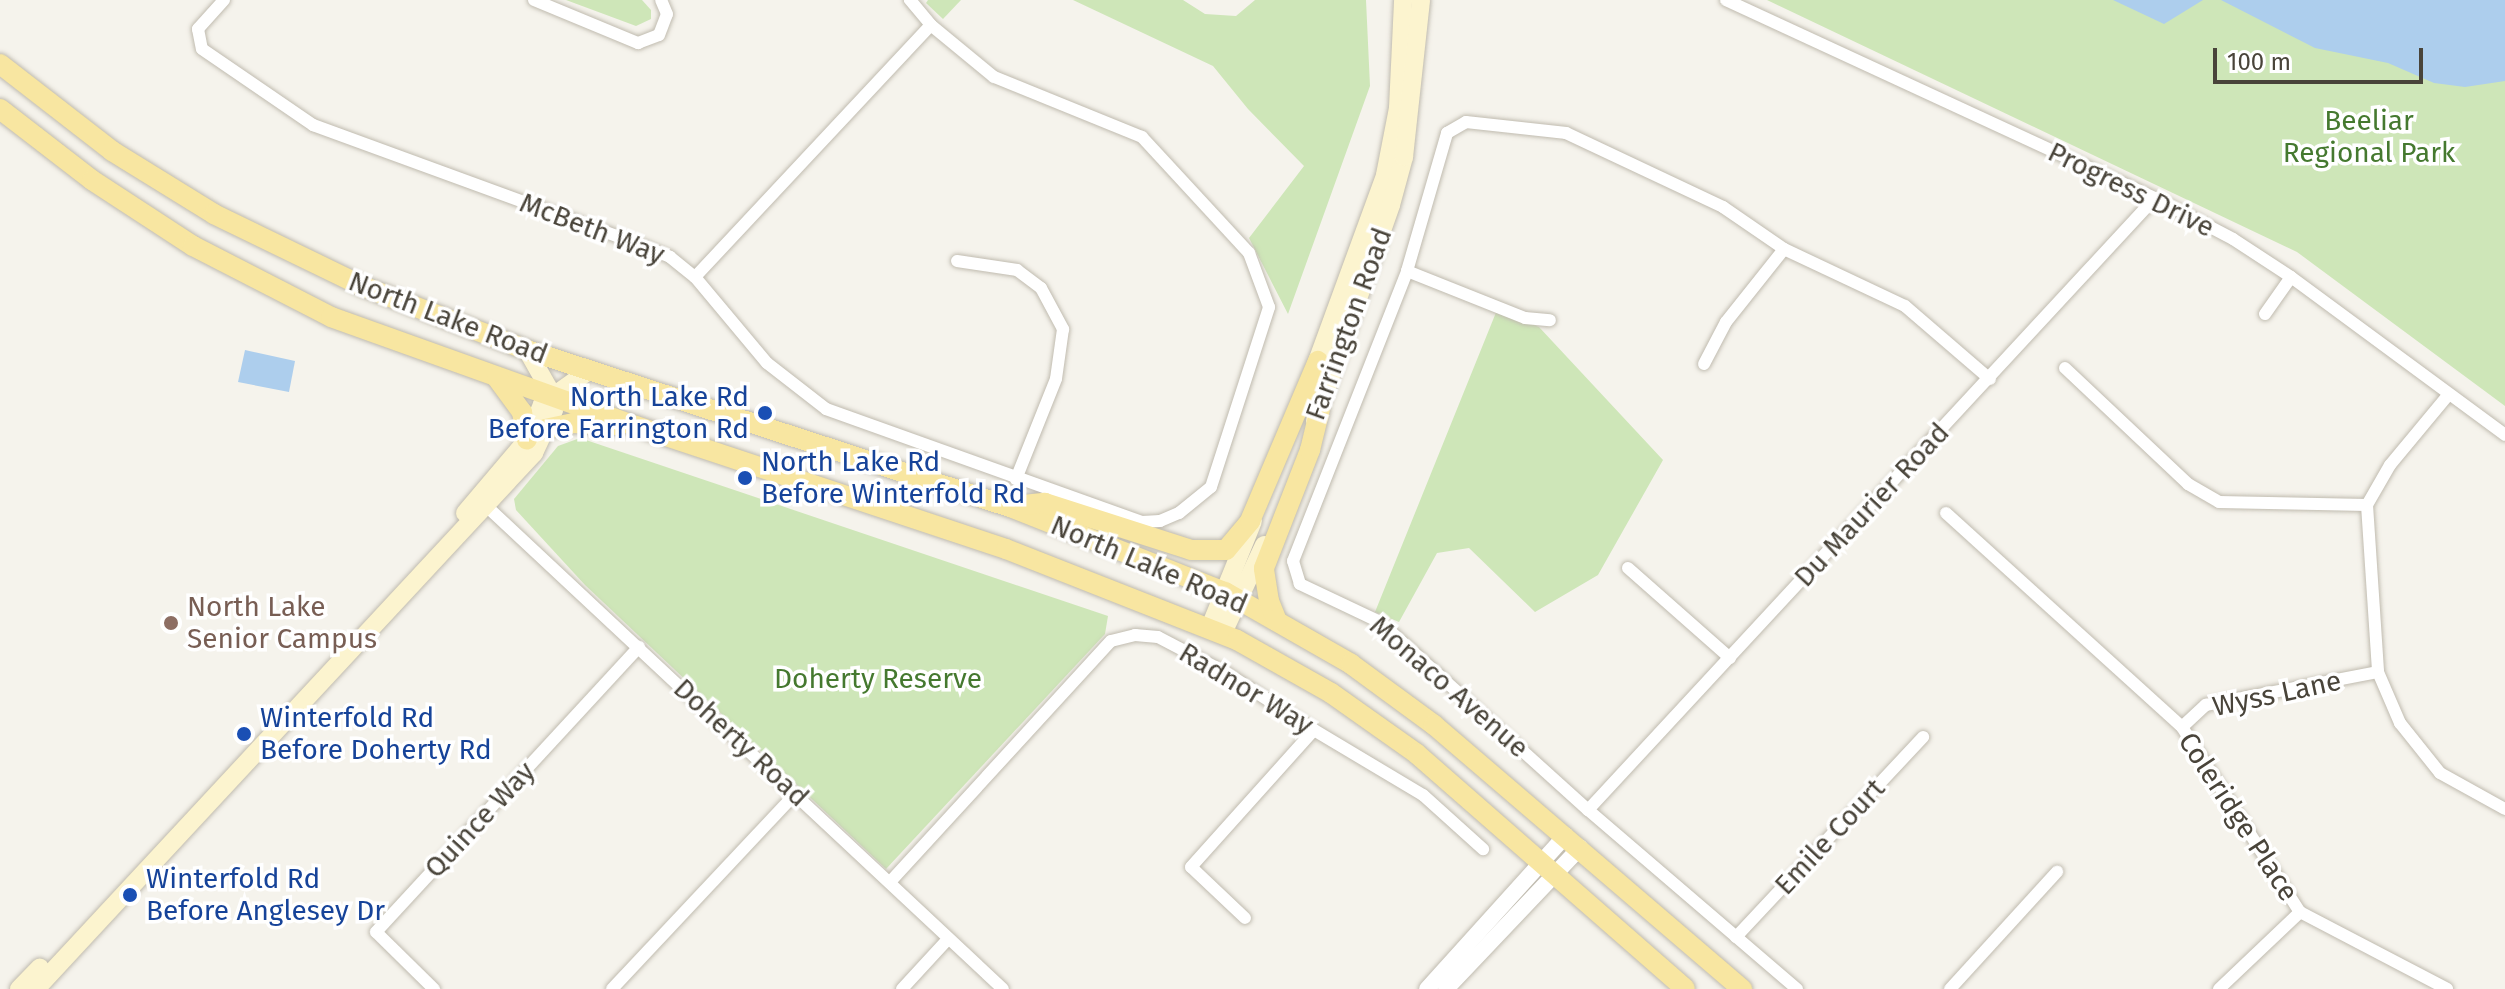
<!DOCTYPE html>
<html>
<head>
<meta charset="utf-8">
<style>
	body { margin:0 }
	#map { position:relative; width:2505px; height:989px; overflow:hidden; background:#f5f3ec; font-family:"Fira Sans",sans-serif }
	div>[style] { position:absolute }
	[style*='--x'] { left:calc(var(--x)*1px); top:calc(var(--y)*1px); width:calc(var(--w)*1px); rotate:calc(var(--a)*1deg) }
	.green>* { inset:0; background:#cee6b8 }
	.water>* { inset:0; background:#adceed }
	.roads { filter:drop-shadow(0 0 2px #c0bbaf) drop-shadow(0 0 2px #c0bbaf) }
	.minor>* { height:12px; margin:-6px; padding:0 6px; transform-origin:6px; border-radius:6px; background:#fff }
	.tertiary>* { height:16px; margin:-8px; padding:0 8px; transform-origin:8px; border-radius:8px; background:#fff }
	.secondary>* { height:18px; margin:-9px; padding:0 9px; transform-origin:9px; border-radius:9px; background:#fcf4cf }
	.primary>* { height:20px; margin:-10px; padding:0 10px; transform-origin:10px; border-radius:10px; background:#f8e6a1 }
	.dots>* { width:22px; height:22px; translate:-50% -50%; box-sizing:border-box; border:4px solid #fff; border-radius:50% }
	span { translate:-50% -50%; white-space:nowrap; text-align:center; line-height:1.15; -webkit-text-stroke:7px #fff; paint-order:stroke }
	.park-label { font-size:28px; color:#45792f }
	.street-label { font-size:28px; color:#49443a }
	.transit-label { font-size:28px; color:#164399 }
	.right { translate:-100% -50%; text-align:right }
	.left { translate:0 -50%; text-align:left }
	.education-label { font-size:28px; color:#785e54 }
	.scale { position:absolute; left:2213px; top:48px; width:210px; height:36px; box-sizing:border-box; border:4px solid #49443a; border-top:0; padding-left:10px; font-size:24px; line-height:28px; white-space:nowrap; color:#49443a; -webkit-text-stroke:6px #fff; paint-order:stroke }
</style>
</head>
<body>
<div id="map">
	<div class="green">
		<div style="clip-path:polygon(566px 0,642px 0,651px 10px,651px 19px,636px 26px)"></div>
		<div style="clip-path:polygon(928px 0,961px 0,943px 19px,926px 3px)"></div>
		<div style="clip-path:polygon(1073px 0,1183px 0,1205px 14px,1236px 16px,1255px 0,1366px 0,1370px 86px,1288px 314px,1249px 238px,1304px 166px,1248px 109px,1213px 66px)"></div>
		<div style="clip-path:polygon(1767px 0,2505px 0,2505px 406px,2297px 252px)"></div>
		<div style="clip-path:polygon(1497px 310px,1539px 327px,1663px 460px,1598px 575px,1535px 612px,1469px 548px,1437px 553px,1399px 622px,1375px 612px)"></div>
		<div style="clip-path:polygon(580px 438px,1108px 616px,1105px 634px,886px 869px,585px 585px,516px 510px,514px 499px,558px 446px)"></div>
	</div>
	<div class="water">
		<div style="clip-path:polygon(2113px 0,2203px 0,2164px 24px)"></div>
		<div style="clip-path:polygon(2221px 0,2505px 0,2505px 81px,2465px 87px,2434px 83px,2388px 63px,2315px 48px)"></div>
		<div style="clip-path:polygon(245px 350px,295px 361px,289px 392px,238px 382px)"></div>
	</div>
	<div class="roads">
		<div class="minor">
			<div style="--x:224;--y:0;--w:39;--a:132"></div>
			<div style="--x:198;--y:29;--w:20;--a:79"></div>
			<div style="--x:202;--y:49;--w:135;--a:34.4"></div>
			<div style="--x:313;--y:125;--w:344;--a:20.1"></div>
			<div style="--x:636;--y:243;--w:37;--a:22"></div>
			<div style="--x:670;--y:257;--w:32;--a:39"></div>
			<div style="--x:695;--y:277;--w:345;--a:-46.9"></div>
			<div style="--x:931;--y:25;--w:33;--a:-130"></div>
			<div style="--x:534;--y:0;--w:113;--a:22.5"></div>
			<div style="--x:638;--y:43;--w:22;--a:-21"></div>
			<div style="--x:659;--y:35;--w:22;--a:-69"></div>
			<div style="--x:667;--y:14;--w:15;--a:-113"></div>
			<div style="--x:1726;--y:0;--w:472;--a:24.8"></div>
			<div style="--x:2155;--y:198;--w:88;--a:27.7"></div>
			<div style="--x:2233;--y:239;--w:69;--a:33.2"></div>
			<div style="--x:2291;--y:277;--w:266;--a:36.4"></div>
			<div style="--x:957;--y:261;--w:61;--a:8.5"></div>
			<div style="--x:1017;--y:270;--w:30;--a:37"></div>
			<div style="--x:1041;--y:288;--w:47;--a:61.8"></div>
			<div style="--x:1063;--y:329;--w:50;--a:98"></div>
			<div style="--x:1056;--y:379;--w:108;--a:111.8"></div>
			<div style="--x:1407;--y:271;--w:127;--a:21.7"></div>
			<div style="--x:1525;--y:318;--w:25;--a:5"></div>
			<div style="--x:695;--y:277;--w:112;--a:50.1"></div>
			<div style="--x:767;--y:363;--w:75;--a:37.9"></div>
			<div style="--x:826;--y:409;--w:336;--a:19.7"></div>
			<div style="--x:1142;--y:522;--w:18;--a:-3"></div>
			<div style="--x:1160;--y:521;--w:21;--a:-23"></div>
			<div style="--x:1179;--y:513;--w:41;--a:-39.1"></div>
			<div style="--x:1211;--y:487;--w:189;--a:-72.1"></div>
			<div style="--x:1269;--y:307;--w:58;--a:-110.3"></div>
			<div style="--x:1249;--y:253;--w:158;--a:-132.7"></div>
			<div style="--x:1142;--y:137;--w:160;--a:-157.9"></div>
			<div style="--x:994;--y:77;--w:82;--a:-140.5"></div>
			<div style="--x:2265;--y:314;--w:45;--a:-54.9"></div>
			<div style="--x:1704;--y:364;--w:47;--a:-62.4"></div>
			<div style="--x:1726;--y:322;--w:93;--a:-51.5"></div>
			<div style="--x:2065;--y:368;--w:169;--a:43.3"></div>
			<div style="--x:2188;--y:484;--w:36;--a:30"></div>
			<div style="--x:2219;--y:502;--w:148;--a:1.2"></div>
			<div style="--x:2449;--y:394;--w:92;--a:129.7"></div>
			<div style="--x:2390;--y:465;--w:46;--a:119.9"></div>
			<div style="--x:2367;--y:505;--w:167;--a:86.2"></div>
			<div style="--x:2378;--y:672;--w:56;--a:66.7"></div>
			<div style="--x:2400;--y:723;--w:64;--a:51.3"></div>
			<div style="--x:2440;--y:773;--w:74;--a:29"></div>
			<div style="--x:482;--y:502;--w:713;--a:43.07"></div>
			<div style="--x:1946;--y:513;--w:319;--a:42.2"></div>
			<div style="--x:2182;--y:727;--w:219;--a:57.5"></div>
			<div style="--x:2300;--y:912;--w:166;--a:27.6"></div>
			<div style="--x:1628;--y:568;--w:136;--a:41.4"></div>
			<div style="--x:2182;--y:727;--w:33;--a:-43"></div>
			<div style="--x:2206;--y:705;--w:175;--a:-10.9"></div>
			<div style="--x:1588;--y:810;--w:834;--a:-47.19"></div>
			<div style="--x:890;--y:882;--w:327;--a:-47.5"></div>
			<div style="--x:1111;--y:641;--w:25;--a:-14"></div>
			<div style="--x:1135;--y:635;--w:23;--a:5"></div>
			<div style="--x:1158;--y:637;--w:76;--a:27.6"></div>
			<div style="--x:1225;--y:672;--w:106;--a:33.1"></div>
			<div style="--x:1314;--y:730;--w:127;--a:30.8"></div>
			<div style="--x:1423;--y:795;--w:81;--a:42"></div>
			<div style="--x:1245;--y:918;--w:74;--a:-136.6"></div>
			<div style="--x:1191;--y:867;--w:184;--a:-48.1"></div>
			<div style="--x:1736;--y:937;--w:274;--a:-46.9"></div>
			<div style="--x:434;--y:989;--w:81;--a:-135.5"></div>
			<div style="--x:376;--y:932;--w:388;--a:-47.3"></div>
			<div style="--x:612;--y:989;--w:267;--a:-46.8"></div>
			<div style="--x:902;--y:989;--w:68;--a:-47.4"></div>
			<div style="--x:1797;--y:989;--w:275;--a:-139.4"></div>
			<div style="--x:1588;--y:810;--w:280;--a:-137.9"></div>
			<div style="--x:1380;--y:622;--w:89;--a:-154.6"></div>
			<div style="--x:1300;--y:584;--w:24;--a:-107"></div>
			<div style="--x:1293;--y:561;--w:312;--a:-68.5"></div>
			<div style="--x:1407;--y:271;--w:144;--a:-73.8"></div>
			<div style="--x:1447;--y:133;--w:22;--a:-30"></div>
			<div style="--x:1466;--y:122;--w:101;--a:6.3"></div>
			<div style="--x:1566;--y:133;--w:174;--a:25.2"></div>
			<div style="--x:1723;--y:207;--w:74;--a:34.5"></div>
			<div style="--x:1784;--y:249;--w:134;--a:25.2"></div>
			<div style="--x:1905;--y:306;--w:112;--a:40.7"></div>
			<div style="--x:1950;--y:989;--w:159;--a:-47.6"></div>
			<div style="--x:2219;--y:989;--w:112;--a:-43.5"></div>
		</div>
		<div class="tertiary">
			<div style="--x:1427;--y:989;--w:207;--a:-47.9"></div>
			<div style="--x:1446;--y:989;--w:195;--a:-46.5"></div>
		</div>
		<div class="secondary">
			<div style="--x:1312;--y:375;--w:213;--a:-69.9"></div>
			<div style="--x:1385;--y:175;--w:68;--a:-79"></div>
			<div style="--x:1398;--y:108;--w:108;--a:-87.3"></div>
			<div style="--x:1315;--y:421;--w:229;--a:-70.6"></div>
			<div style="--x:1391;--y:205;--w:50;--a:-74.8"></div>
			<div style="--x:1404;--y:157;--w:158;--a:-83.8"></div>
			<div style="--x:465;--y:513;--w:96;--a:-49.7"></div>
			<div style="--x:527;--y:440;--w:39;--a:-67"></div>
			<div style="--x:542;--y:404;--w:59;--a:-35.3"></div>
			<div style="--x:1210;--y:627;--w:114;--a:-67.9"></div>
			<div style="--x:1223;--y:633;--w:97;--a:-65"></div>
			<div style="--x:19;--y:989;--w:30;--a:-46"></div>
			<div style="--x:36;--y:989;--w:732;--a:-47.1"></div>
			<div style="--x:534;--y:453;--w:47;--a:-65.1"></div>
			<div style="--x:554;--y:410;--w:14;--a:-94"></div>
			<div style="--x:553;--y:396;--w:53;--a:-119.5"></div>
		</div>
		<div class="primary">
			<div style="--x:0;--y:64;--w:142;--a:37.8"></div>
			<div style="--x:112;--y:151;--w:120;--a:31.7"></div>
			<div style="--x:214;--y:214;--w:165;--a:25.9"></div>
			<div style="--x:362;--y:286;--w:177;--a:21.2"></div>
			<div style="--x:527;--y:350;--w:508;--a:18.01"></div>
			<div style="--x:1010;--y:507;--w:231;--a:21.6"></div>
			<div style="--x:1225;--y:592;--w:145;--a:29.7"></div>
			<div style="--x:1351;--y:664;--w:103;--a:36.3"></div>
			<div style="--x:1434;--y:725;--w:406;--a:40.6"></div>
			<div style="--x:0;--y:109;--w:116;--a:37.7"></div>
			<div style="--x:92;--y:180;--w:121;--a:33.2"></div>
			<div style="--x:193;--y:246;--w:155;--a:27.2"></div>
			<div style="--x:331;--y:317;--w:324;--a:19.7"></div>
			<div style="--x:636;--y:426;--w:390;--a:18.4"></div>
			<div style="--x:1006;--y:549;--w:248;--a:21.5"></div>
			<div style="--x:1237;--y:640;--w:108;--a:29.4"></div>
			<div style="--x:1331;--y:693;--w:105;--a:35.3"></div>
			<div style="--x:1417;--y:754;--w:356;--a:41.2"></div>
			<div style="--x:497;--y:378;--w:42;--a:53.7"></div>
			<div style="--x:522;--y:412;--w:28;--a:80"></div>
			<div style="--x:545;--y:429;--w:29;--a:-12"></div>
			<div style="--x:573;--y:423;--w:43;--a:2.7"></div>
			<div style="--x:1014;--y:506;--w:31;--a:-6"></div>
			<div style="--x:1045;--y:503;--w:153;--a:17.8"></div>
			<div style="--x:1191;--y:550;--w:35;--a:0"></div>
			<div style="--x:1226;--y:550;--w:38;--a:-50"></div>
			<div style="--x:1250;--y:521;--w:174;--a:-67"></div>
			<div style="--x:1277;--y:621;--w:22;--a:-112"></div>
			<div style="--x:1269;--y:601;--w:33;--a:-99"></div>
			<div style="--x:1264;--y:568;--w:127;--a:-68.7"></div>
			<div style="--x:1310;--y:450;--w:42;--a:-76.3"></div>
		</div>
	</div>
	<div class="dots">
		<div style="left:765px;top:413px;background:#1a4fb4"></div>
		<div style="left:745px;top:478px;background:#1a4fb4"></div>
		<div style="left:171px;top:623px;background:#8d6e63"></div>
		<div style="left:244px;top:734px;background:#1a4fb4"></div>
		<div style="left:130px;top:895px;background:#1a4fb4"></div>
	</div>
	<div class="park-label">
		<span style="left:2369px;top:137px">Beeliar<br>Regional Park</span>
		<span style="left:878px;top:679px">Doherty Reserve</span>
	</div>
	<div class="street-label">
		<span style="left:2131px;top:190px;rotate:26deg">Progress Drive</span>
		<span style="left:592px;top:229px;rotate:21deg">McBeth Way</span>
		<span style="left:448px;top:318px;rotate:21deg">North Lake Road</span>
		<span style="left:1349px;top:324px;rotate:-70deg">Farrington Road</span>
		<span style="left:1872px;top:505px;rotate:-47deg">Du Maurier Road</span>
		<span style="left:1149px;top:565px;rotate:23deg">North Lake Road</span>
		<span style="left:1449px;top:687px;rotate:41deg">Monaco Avenue</span>
		<span style="left:1246px;top:689px;rotate:31deg">Radnor Way</span>
		<span style="left:2277px;top:694px;rotate:-12deg">Wyss Lane</span>
		<span style="left:741px;top:743px;rotate:43deg">Doherty Road</span>
		<span style="left:2238px;top:817px;rotate:57deg">Coleridge Place</span>
		<span style="left:480px;top:820px;rotate:-47deg">Quince Way</span>
		<span style="left:1830px;top:837px;rotate:-47deg">Emile Court</span>
	</div>
	<div class="transit-label">
		<span class="right" style="left:749px;top:413px">North Lake Rd<br>Before Farrington Rd</span>
		<span class="left" style="left:761px;top:478px">North Lake Rd<br>Before Winterfold Rd</span>
		<span class="left" style="left:260px;top:734px">Winterfold Rd<br>Before Doherty Rd</span>
		<span class="left" style="left:146px;top:895px">Winterfold Rd<br>Before Anglesey Dr</span>
	</div>
	<div class="education-label">
		<span class="left" style="left:187px;top:623px">North Lake<br>Senior Campus</span>
	</div>
	<div class="scale">100 m</div>
</div>
</body>
</html>
